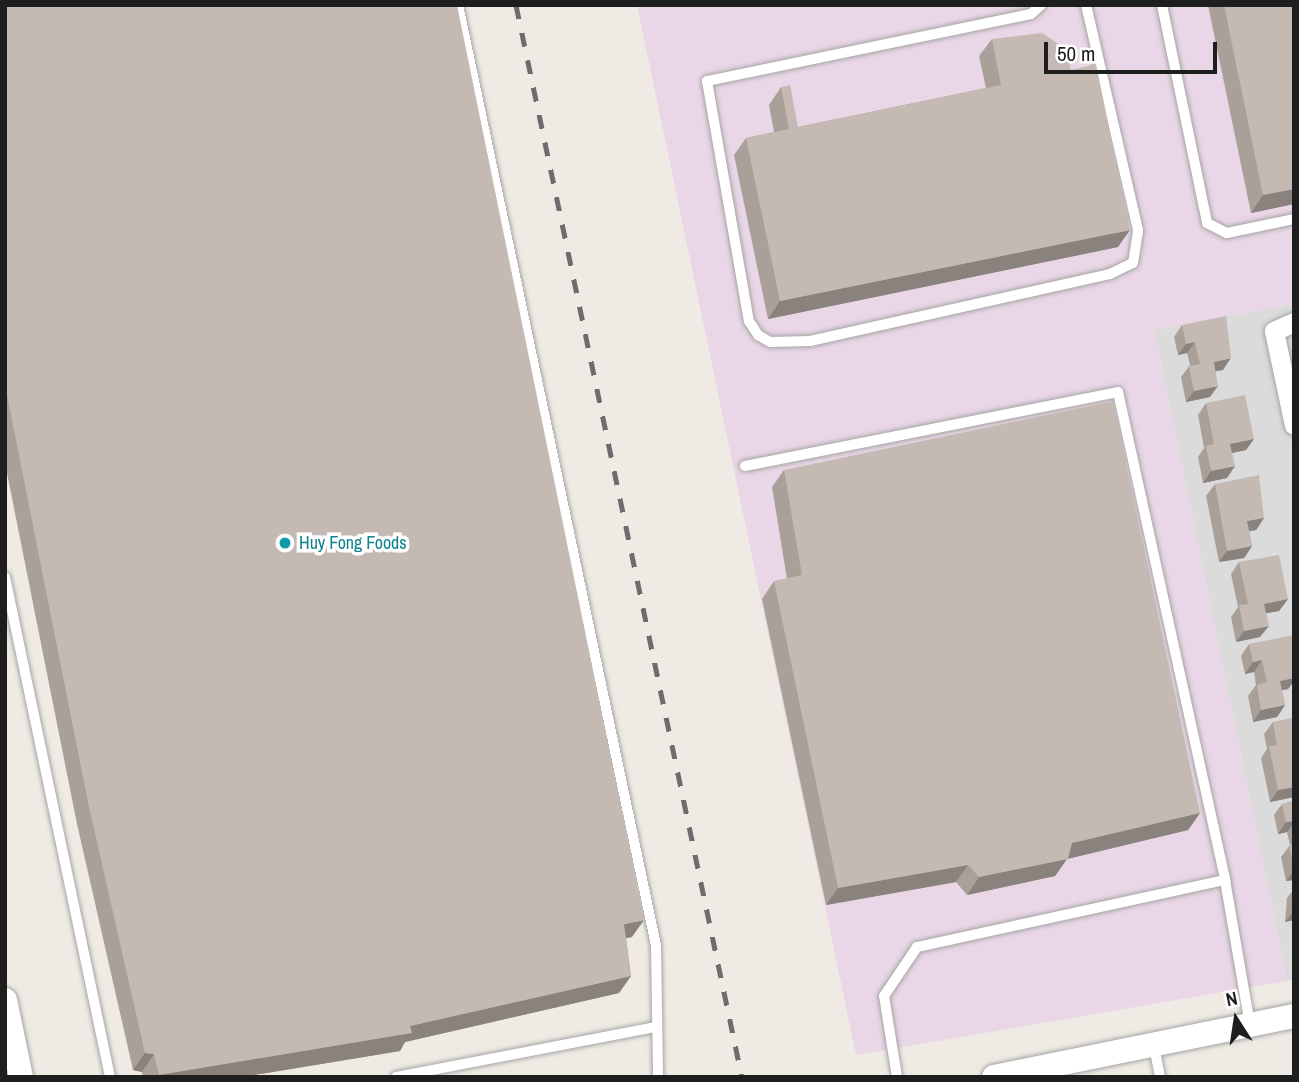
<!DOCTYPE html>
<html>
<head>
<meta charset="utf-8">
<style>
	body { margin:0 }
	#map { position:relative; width:1299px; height:1082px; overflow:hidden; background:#efebe4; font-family:"Archivo Narrow",sans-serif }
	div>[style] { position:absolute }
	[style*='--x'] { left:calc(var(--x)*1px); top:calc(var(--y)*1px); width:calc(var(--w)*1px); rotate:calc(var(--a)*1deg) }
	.residential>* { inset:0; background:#dcdbdb }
	.industrial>* { inset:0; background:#e9d6e6 }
	.roads { filter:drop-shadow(0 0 2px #a5a5a5) drop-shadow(0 0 2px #a5a5a5) }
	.service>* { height:10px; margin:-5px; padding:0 5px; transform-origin:5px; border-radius:5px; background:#fff }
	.minor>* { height:19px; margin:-9.5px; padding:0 9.5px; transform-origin:9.5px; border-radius:9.5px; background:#fff }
	.tertiary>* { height:24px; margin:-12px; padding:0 12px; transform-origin:12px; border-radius:12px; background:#fff }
	.rail>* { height:5px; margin-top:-2.5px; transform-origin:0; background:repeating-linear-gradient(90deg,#6c6c6c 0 14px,transparent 0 28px) }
	.wall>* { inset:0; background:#a9a09a }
	.shaded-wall>* { inset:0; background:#89827d }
	.building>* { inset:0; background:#c4bab3 }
	.dots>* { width:19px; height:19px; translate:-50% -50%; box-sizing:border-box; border:4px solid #fff; border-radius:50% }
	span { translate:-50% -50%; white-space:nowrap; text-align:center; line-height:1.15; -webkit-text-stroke:7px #fff; paint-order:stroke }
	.culture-label { font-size:18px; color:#0d838f }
	.left { translate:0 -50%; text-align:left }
	.frame { position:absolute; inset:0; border:7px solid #1e1e1e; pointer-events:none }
	.north { position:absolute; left:1201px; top:984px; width:70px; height:70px; -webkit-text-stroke:5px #fff; paint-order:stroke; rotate:348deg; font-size:19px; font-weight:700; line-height:28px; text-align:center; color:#1e1e1e }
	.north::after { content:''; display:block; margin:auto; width:24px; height:32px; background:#1e1e1e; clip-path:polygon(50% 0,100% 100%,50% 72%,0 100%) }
	.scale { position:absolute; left:1044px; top:42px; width:173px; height:32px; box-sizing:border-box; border:4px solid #1e1e1e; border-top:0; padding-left:9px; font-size:21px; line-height:24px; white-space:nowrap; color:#1e1e1e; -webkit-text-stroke:5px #fff; paint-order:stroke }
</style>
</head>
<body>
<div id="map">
	<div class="residential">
		<div style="clip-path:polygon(1294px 304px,1294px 979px,1287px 981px,1154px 330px)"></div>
	</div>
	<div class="industrial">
		<div style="clip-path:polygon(637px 5px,1294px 5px,1294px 304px,1154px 330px,1287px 981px,856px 1055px)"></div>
	</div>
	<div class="roads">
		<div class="service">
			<div style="--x:458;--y:5;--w:961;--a:78.11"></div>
			<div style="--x:656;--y:945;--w:132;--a:89.1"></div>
			<div style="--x:1041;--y:5;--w:13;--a:138"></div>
			<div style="--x:1031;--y:14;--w:331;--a:168.3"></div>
			<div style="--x:707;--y:81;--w:244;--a:80.1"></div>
			<div style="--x:749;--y:321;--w:17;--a:57"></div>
			<div style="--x:758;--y:335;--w:14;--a:30"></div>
			<div style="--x:770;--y:342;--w:40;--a:-1.4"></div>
			<div style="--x:810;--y:341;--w:307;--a:-12.6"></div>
			<div style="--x:1110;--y:274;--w:25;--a:-26"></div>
			<div style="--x:1133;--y:263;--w:33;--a:-81"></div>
			<div style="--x:1138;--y:230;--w:231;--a:-103"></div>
			<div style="--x:1162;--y:5;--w:223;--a:78.3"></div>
			<div style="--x:1207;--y:223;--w:22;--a:27"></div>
			<div style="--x:1227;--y:233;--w:68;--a:-11.8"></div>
			<div style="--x:745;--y:466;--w:380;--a:-11.2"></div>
			<div style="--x:1118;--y:392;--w:500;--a:77.6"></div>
			<div style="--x:1225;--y:880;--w:147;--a:80.2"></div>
			<div style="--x:5;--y:577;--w:511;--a:78.14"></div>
			<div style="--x:1154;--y:1046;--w:32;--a:79"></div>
			<div style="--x:396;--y:1077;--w:264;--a:-10.9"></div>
			<div style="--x:897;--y:1077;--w:82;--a:-99.1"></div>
			<div style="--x:884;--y:996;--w:59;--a:-56"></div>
			<div style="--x:917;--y:947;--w:315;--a:-12.3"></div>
		</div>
		<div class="minor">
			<div style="--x:1294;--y:322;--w:22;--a:156"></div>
			<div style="--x:1274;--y:331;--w:96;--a:78"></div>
		</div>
		<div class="tertiary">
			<div style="--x:5;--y:1000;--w:79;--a:78.3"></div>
			<div style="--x:994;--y:1077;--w:306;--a:-11.5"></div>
		</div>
	</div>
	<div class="rail">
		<div style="--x:516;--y:5;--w:1096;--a:78.1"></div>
	</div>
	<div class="wall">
		<div style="clip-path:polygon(5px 5px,632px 937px,626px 938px,631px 976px,619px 993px,405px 1042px,400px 1051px,242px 1077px,143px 1077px,142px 1072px,133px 1070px,77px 824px,5px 463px)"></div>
		<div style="clip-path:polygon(1208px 5px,1294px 5px,1294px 204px,1251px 213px)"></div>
		<div style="clip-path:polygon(992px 39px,1071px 70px,1118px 247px,768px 319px,734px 155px,746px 138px,774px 132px,769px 105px,781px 87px,798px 127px,986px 88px,979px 56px)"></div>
		<div style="clip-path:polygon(1182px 325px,1223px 370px,1216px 371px,1210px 397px,1186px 402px,1181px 377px,1190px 365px,1187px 353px,1178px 355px,1174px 337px)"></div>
		<div style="clip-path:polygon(1206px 403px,1254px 439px,1246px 450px,1232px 453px,1227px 478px,1203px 483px,1198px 457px,1204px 448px,1198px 415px)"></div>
		<div style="clip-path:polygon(784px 470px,1200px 813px,1188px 830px,1067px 859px,1055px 876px,967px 895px,956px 882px,826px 905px,762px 599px,774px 581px,787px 579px,772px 487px)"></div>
		<div style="clip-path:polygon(1215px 484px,1264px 518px,1256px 530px,1249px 531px,1252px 546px,1244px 558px,1219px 562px,1206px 496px)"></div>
		<div style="clip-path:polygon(1239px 562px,1288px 599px,1279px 611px,1266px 613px,1260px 637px,1236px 642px,1231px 617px,1238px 607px,1231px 574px)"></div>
		<div style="clip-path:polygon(1249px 644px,1294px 644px,1294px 681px,1288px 689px,1282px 690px,1285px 705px,1277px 717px,1253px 722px,1248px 696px,1256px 685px,1254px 672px,1245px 674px,1241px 656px)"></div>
		<div style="clip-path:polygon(1294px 718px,1294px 797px,1270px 802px,1261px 758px,1267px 749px,1264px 734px,1273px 722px)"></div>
		<div style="clip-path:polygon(1294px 801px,1294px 880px,1286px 881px,1281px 857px,1290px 845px,1287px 832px,1278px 834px,1274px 815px,1282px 804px)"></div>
		<div style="clip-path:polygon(1294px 889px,1294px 920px,1285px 922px,1287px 898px)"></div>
	</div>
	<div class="shaded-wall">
		<div style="clip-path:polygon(1294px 189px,1294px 204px,1251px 213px,1263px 195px)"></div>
		<div style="clip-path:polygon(1130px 230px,1118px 247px,768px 319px,780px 301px)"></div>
		<div style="clip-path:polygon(1195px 342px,1187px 353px,1178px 355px,1186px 344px)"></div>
		<div style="clip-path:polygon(1231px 358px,1223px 370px,1205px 373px,1214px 362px)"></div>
		<div style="clip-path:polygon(1218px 386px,1210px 397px,1186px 402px,1194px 391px)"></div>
		<div style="clip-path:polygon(1254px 439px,1246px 450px,1222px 455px,1230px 444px)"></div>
		<div style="clip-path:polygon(1235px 466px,1227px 478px,1203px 483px,1211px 471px)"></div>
		<div style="clip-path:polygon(1264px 518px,1256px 530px,1239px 533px,1247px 521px)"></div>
		<div style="clip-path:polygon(1252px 546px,1244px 558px,1219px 562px,1227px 551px)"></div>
		<div style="clip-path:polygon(1288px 599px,1279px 611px,1256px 615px,1264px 604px)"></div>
		<div style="clip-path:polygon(1269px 626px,1260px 637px,1236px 642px,1244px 631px)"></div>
		<div style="clip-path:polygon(1262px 660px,1254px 672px,1245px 674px,1253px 662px)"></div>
		<div style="clip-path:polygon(1294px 678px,1294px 681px,1288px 689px,1272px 692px,1280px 681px)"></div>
		<div style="clip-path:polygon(1285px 705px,1277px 717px,1253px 722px,1261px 710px)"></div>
		<div style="clip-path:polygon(1294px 787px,1294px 797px,1270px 802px,1278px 790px)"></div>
		<div style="clip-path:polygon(1200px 813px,1188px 830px,1067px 859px,1055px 876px,967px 895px,979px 877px,1072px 843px)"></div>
		<div style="clip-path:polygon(1294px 821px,1294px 823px,1287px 832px,1278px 834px,1286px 822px)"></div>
		<div style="clip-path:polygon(968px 865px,956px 882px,826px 905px,838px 888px)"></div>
		<div style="clip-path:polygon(1294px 870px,1294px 880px,1286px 881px)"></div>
		<div style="clip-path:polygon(1294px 910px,1294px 920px,1285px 922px)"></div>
		<div style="clip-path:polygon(644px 920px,632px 937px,612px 941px,624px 924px)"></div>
		<div style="clip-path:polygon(631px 976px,619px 993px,405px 1042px,400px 1051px,242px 1077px,158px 1077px,159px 1075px,410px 1026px)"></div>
		<div style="clip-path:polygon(145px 1053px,154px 1054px,142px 1072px,133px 1070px)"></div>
	</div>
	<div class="building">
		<div style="clip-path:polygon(5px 5px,457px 5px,644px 920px,624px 924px,631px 976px,410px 1026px,412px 1033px,159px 1075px,154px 1054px,145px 1053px,89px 807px,5px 385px)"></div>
		<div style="clip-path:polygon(1224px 5px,1294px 5px,1294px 189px,1263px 195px)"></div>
		<div style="clip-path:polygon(1042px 33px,1066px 49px,1071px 70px,1096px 64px,1130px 230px,780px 301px,746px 138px,789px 129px,781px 87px,790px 85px,798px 127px,1001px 85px,992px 39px)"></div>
		<div style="clip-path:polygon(1226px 316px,1231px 358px,1214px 362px,1218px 386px,1194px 391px,1189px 366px,1200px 364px,1195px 342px,1186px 344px,1182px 325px)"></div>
		<div style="clip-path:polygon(1245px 395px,1254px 439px,1230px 444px,1235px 466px,1211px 471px,1206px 446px,1214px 444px,1206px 403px)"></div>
		<div style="clip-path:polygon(1113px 401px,1200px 813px,1072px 843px,1068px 859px,979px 877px,968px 865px,838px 888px,774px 581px,802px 575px,784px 470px)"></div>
		<div style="clip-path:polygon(1259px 475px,1264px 518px,1247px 521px,1252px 546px,1227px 551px,1215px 484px)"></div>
		<div style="clip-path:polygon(1279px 555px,1288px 599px,1264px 604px,1269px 626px,1244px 631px,1239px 605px,1248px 604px,1239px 562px)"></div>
		<div style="clip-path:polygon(1293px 635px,1294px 678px,1280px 681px,1285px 705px,1261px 710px,1257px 685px,1267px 682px,1262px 660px,1253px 662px,1249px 644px)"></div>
		<div style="clip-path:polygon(1294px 718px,1294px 787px,1278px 790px,1269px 746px,1277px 745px,1273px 722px)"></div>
		<div style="clip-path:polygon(1294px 801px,1294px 821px,1286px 822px,1282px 804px)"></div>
		<div style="clip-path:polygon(1294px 844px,1294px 869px,1289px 845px)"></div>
	</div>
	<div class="dots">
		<div style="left:285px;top:543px;background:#0f9aa8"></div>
	</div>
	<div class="culture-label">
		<span class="left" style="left:299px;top:543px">Huy Fong Foods</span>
	</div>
	<div class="frame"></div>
	<div class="north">N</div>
	<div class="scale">50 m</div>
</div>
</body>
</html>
